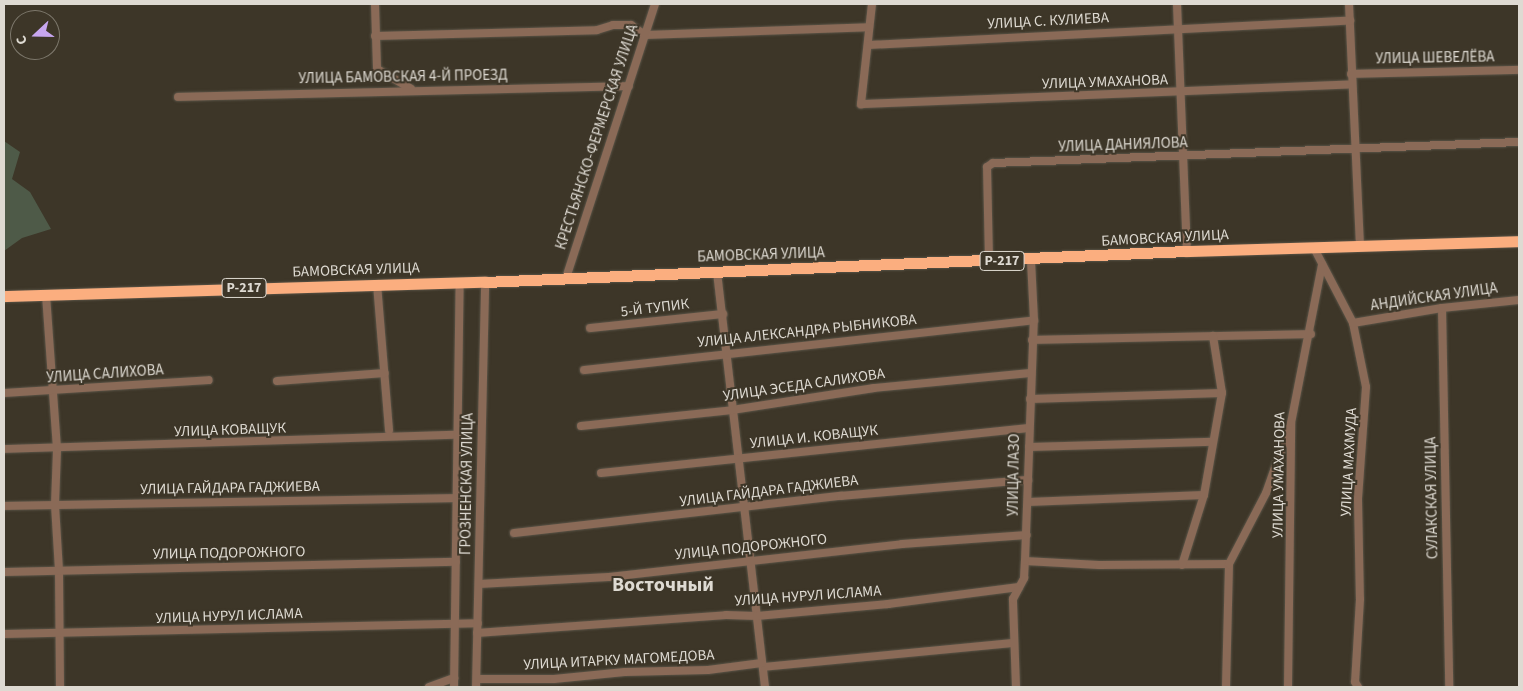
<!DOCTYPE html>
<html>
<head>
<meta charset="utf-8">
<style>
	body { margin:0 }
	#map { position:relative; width:1523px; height:691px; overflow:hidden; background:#3d3628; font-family:"Source Sans 3",sans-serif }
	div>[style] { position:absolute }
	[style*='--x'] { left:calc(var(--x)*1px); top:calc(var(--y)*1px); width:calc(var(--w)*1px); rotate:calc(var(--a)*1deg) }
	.green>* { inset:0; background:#4e5a48 }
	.roads { filter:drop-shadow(0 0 1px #5a5447) drop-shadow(0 0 1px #5a5447) }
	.minor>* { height:8px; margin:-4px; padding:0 4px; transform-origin:4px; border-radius:4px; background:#8a6a57 }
	.highway>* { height:11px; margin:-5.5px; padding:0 5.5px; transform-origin:5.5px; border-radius:5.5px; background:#fbae7f }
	span { translate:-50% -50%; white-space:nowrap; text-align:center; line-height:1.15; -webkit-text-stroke:4px #3d3628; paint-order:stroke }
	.shield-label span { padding:1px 4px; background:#3d3628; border:1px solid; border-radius:4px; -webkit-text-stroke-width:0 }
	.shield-label { font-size:14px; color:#dedad2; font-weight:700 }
	.street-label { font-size:15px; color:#dedad2 }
	.district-label { font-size:20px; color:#dedad2; font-weight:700 }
	.frame { position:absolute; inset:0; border:5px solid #dedad2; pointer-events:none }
	.north { position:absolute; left:10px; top:10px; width:50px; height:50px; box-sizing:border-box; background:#3d3628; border:1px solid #7d786c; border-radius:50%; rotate:249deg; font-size:14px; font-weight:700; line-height:20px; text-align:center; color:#dedad2 }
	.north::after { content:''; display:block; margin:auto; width:18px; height:22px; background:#c7a6ef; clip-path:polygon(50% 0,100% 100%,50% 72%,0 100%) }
</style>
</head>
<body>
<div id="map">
	<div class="green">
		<div style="clip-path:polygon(4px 141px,20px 152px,12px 179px,30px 192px,51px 229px,22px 238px,4px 251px)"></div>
	</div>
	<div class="roads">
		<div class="minor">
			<div style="--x:375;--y:4;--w:65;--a:88.2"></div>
			<div style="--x:377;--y:69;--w:39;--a:30"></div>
			<div style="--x:872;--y:4;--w:101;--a:96.3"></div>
			<div style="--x:861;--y:104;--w:490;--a:-2.3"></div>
			<div style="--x:1177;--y:4;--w:247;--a:87.7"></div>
			<div style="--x:1349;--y:4;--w:242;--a:87.4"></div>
			<div style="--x:375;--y:36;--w:222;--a:-1.5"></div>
			<div style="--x:597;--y:30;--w:17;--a:-17"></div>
			<div style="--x:613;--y:25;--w:18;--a:0"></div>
			<div style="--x:631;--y:25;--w:17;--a:36"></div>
			<div style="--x:645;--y:35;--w:224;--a:-2"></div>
			<div style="--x:869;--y:45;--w:482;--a:-2.9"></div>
			<div style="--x:1351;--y:74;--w:168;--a:-1.4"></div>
			<div style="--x:178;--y:97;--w:451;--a:-1.4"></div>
			<div style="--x:1314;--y:248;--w:85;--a:62.5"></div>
			<div style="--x:1353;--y:323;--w:65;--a:78.5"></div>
			<div style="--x:1366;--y:387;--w:112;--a:94.1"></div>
			<div style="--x:1358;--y:499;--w:100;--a:88.9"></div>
			<div style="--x:1360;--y:599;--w:83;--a:93.4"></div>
			<div style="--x:1355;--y:682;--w:6;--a:59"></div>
			<div style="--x:989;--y:261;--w:94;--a:-91.2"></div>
			<div style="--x:987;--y:167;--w:7;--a:-34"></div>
			<div style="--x:993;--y:163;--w:526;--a:-2.29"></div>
			<div style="--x:717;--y:272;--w:418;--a:83.4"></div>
			<div style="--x:566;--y:278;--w:288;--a:-72"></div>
			<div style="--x:377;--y:284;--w:147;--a:85.3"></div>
			<div style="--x:46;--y:295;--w:155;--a:85.9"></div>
			<div style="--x:57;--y:450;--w:55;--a:92.1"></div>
			<div style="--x:55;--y:505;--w:66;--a:86.5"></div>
			<div style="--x:59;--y:571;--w:116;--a:89.5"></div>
			<div style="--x:1442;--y:308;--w:379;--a:88.9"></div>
			<div style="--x:1353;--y:323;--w:90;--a:-9.6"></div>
			<div style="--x:1442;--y:308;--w:77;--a:-5.9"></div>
			<div style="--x:590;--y:328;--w:134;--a:-6"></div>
			<div style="--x:1032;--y:340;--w:279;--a:-1.2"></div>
			<div style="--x:584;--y:370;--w:453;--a:-6.3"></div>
			<div style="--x:277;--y:381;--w:108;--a:-4.2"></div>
			<div style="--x:4;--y:393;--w:205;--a:-3.6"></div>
			<div style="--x:1030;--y:399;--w:192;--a:-1.8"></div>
			<div style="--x:581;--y:426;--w:152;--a:-6"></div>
			<div style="--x:732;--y:410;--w:144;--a:-8.8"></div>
			<div style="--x:874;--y:388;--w:158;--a:-5.5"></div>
			<div style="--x:1029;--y:447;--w:184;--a:-1.6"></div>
			<div style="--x:4;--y:449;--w:454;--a:-1.8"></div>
			<div style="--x:601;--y:473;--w:430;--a:-6"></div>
			<div style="--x:1028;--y:502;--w:176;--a:-2.3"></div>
			<div style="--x:4;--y:506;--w:453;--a:-1"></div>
			<div style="--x:514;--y:533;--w:329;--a:-6.5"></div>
			<div style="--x:841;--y:496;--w:188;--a:-4.9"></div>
			<div style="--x:1025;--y:561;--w:74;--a:3.1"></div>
			<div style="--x:1099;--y:565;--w:130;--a:-0.4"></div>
			<div style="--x:1182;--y:565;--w:73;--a:-72.6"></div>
			<div style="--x:1204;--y:495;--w:104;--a:-80"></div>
			<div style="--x:1222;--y:393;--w:58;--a:-99"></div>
			<div style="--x:4;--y:572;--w:452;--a:-1.3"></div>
			<div style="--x:479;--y:584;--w:130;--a:-3.1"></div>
			<div style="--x:609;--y:577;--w:295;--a:-6.4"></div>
			<div style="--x:902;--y:544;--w:125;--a:-4.1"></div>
			<div style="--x:477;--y:633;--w:250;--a:-4.1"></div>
			<div style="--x:726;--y:615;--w:31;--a:2"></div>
			<div style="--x:757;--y:616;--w:132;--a:-5.2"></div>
			<div style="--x:888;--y:604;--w:132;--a:-7.4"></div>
			<div style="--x:4;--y:634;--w:474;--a:-1.3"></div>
			<div style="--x:763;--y:667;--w:252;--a:-5.5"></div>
			<div style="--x:477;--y:679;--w:77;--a:0"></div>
			<div style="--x:554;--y:679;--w:71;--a:-5.6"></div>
			<div style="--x:625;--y:672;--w:83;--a:-1.4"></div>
			<div style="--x:708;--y:670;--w:54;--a:-7.4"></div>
			<div style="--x:429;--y:687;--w:27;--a:-20"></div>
			<div style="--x:454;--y:687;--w:405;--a:-89.2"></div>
			<div style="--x:476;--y:687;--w:405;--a:-88.7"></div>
			<div style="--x:1016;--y:687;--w:88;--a:-92"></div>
			<div style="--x:1013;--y:599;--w:24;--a:-62"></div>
			<div style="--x:1024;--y:578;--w:17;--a:-87"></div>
			<div style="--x:1025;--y:561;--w:241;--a:-87.9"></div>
			<div style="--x:1034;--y:320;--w:60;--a:-92.9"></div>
			<div style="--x:1226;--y:687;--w:123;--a:-88.6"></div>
			<div style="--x:1229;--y:564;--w:80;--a:-62.5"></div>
			<div style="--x:1266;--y:493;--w:69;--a:-70.5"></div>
			<div style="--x:1288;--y:687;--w:264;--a:-89.3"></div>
			<div style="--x:1291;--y:423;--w:161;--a:-78.9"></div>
		</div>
		<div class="highway">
			<div style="--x:4;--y:296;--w:481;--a:-1.7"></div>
			<div style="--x:485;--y:282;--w:703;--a:-2.53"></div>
			<div style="--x:1187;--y:251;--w:332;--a:-1.7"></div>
		</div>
	</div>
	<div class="shield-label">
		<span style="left:1002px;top:261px">Р-217</span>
		<span style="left:244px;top:288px">Р-217</span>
	</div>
	<div class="street-label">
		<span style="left:1048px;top:21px;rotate:-3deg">УЛИЦА С. КУЛИЕВА</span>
		<span style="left:1435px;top:58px;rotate:-1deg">УЛИЦА ШЕВЕЛЁВА</span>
		<span style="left:403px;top:77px;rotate:-1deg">УЛИЦА БАМОВСКАЯ 4-Й ПРОЕЗД</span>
		<span style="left:1105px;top:82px;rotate:-2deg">УЛИЦА УМАХАНОВА</span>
		<span style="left:597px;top:137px;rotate:-72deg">КРЕСТЬЯНСКО-ФЕРМЕРСКАЯ УЛИЦА</span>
		<span style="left:1123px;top:145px;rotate:-2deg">УЛИЦА ДАНИЯЛОВА</span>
		<span style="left:1165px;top:238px;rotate:-3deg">БАМОВСКАЯ УЛИЦА</span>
		<span style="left:761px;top:255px;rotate:-2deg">БАМОВСКАЯ УЛИЦА</span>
		<span style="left:356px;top:270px;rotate:-2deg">БАМОВСКАЯ УЛИЦА</span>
		<span style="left:1434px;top:297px;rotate:-8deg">АНДИЙСКАЯ УЛИЦА</span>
		<span style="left:655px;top:308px;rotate:-7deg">5-Й ТУПИК</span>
		<span style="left:807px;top:331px;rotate:-6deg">УЛИЦА АЛЕКСАНДРА РЫБНИКОВА</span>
		<span style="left:105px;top:374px;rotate:-4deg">УЛИЦА САЛИХОВА</span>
		<span style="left:804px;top:385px;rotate:-8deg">УЛИЦА ЭСЕДА САЛИХОВА</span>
		<span style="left:230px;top:430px;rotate:-2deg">УЛИЦА КОВАЩУК</span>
		<span style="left:814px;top:437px;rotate:-6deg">УЛИЦА И. КОВАЩУК</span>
		<span style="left:1349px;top:462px;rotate:-87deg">УЛИЦА МАХМУДА</span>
		<span style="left:1014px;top:475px;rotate:-89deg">УЛИЦА ЛАЗО</span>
		<span style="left:1279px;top:475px;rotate:-89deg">УЛИЦА УМАХАНОВА</span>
		<span style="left:467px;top:484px;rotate:-89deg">ГРОЗНЕНСКАЯ УЛИЦА</span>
		<span style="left:230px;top:488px;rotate:-1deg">УЛИЦА ГАЙДАРА ГАДЖИЕВА</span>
		<span style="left:769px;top:491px;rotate:-7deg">УЛИЦА ГАЙДАРА ГАДЖИЕВА</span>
		<span style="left:1432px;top:498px;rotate:-91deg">СУЛАКСКАЯ УЛИЦА</span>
		<span style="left:751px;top:547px;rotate:-6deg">УЛИЦА ПОДОРОЖНОГО</span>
		<span style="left:229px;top:553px;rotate:-1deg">УЛИЦА ПОДОРОЖНОГО</span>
		<span style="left:808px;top:596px;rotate:-4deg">УЛИЦА НУРУЛ ИСЛАМА</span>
		<span style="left:229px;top:616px;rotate:-2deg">УЛИЦА НУРУЛ ИСЛАМА</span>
		<span style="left:619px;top:660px;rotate:-3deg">УЛИЦА ИТАРКУ МАГОМЕДОВА</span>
	</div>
	<div class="district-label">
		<span style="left:663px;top:585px">Восточный</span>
	</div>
	<div class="frame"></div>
	<div class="north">С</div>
</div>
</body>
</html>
